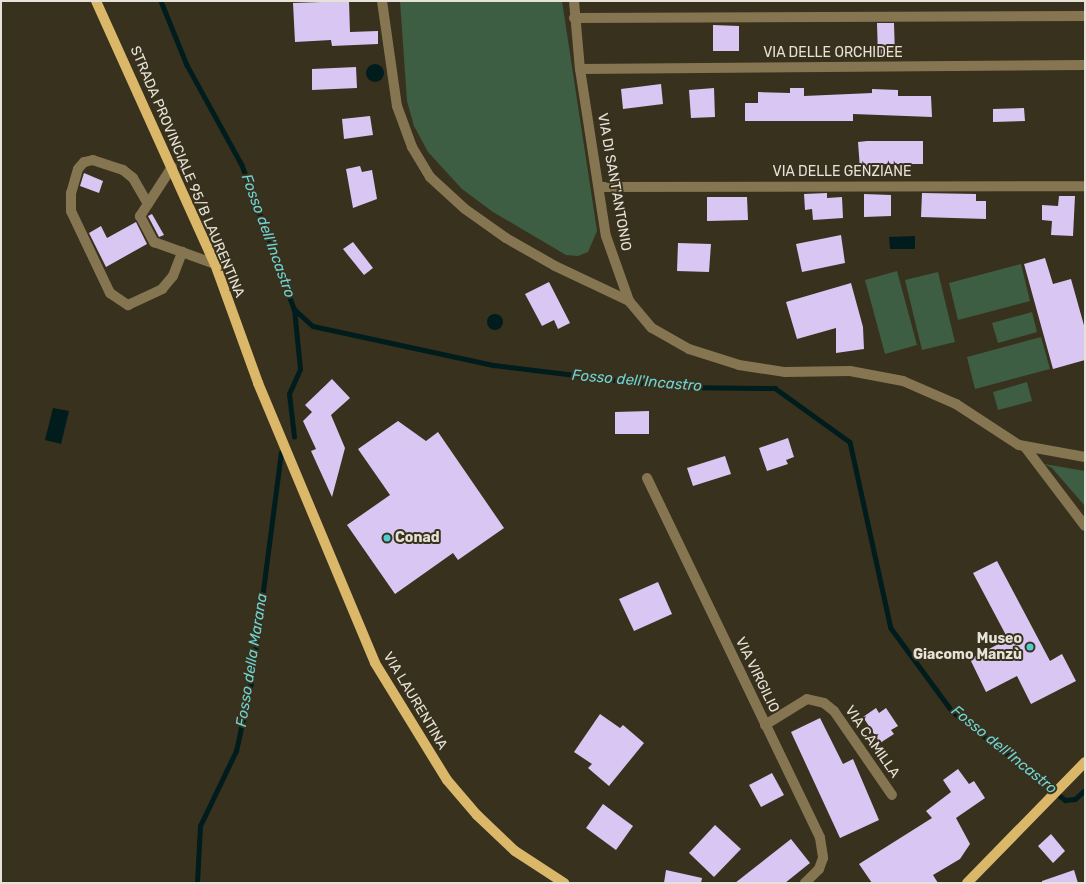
<!DOCTYPE html>
<html>
<head>
<meta charset="utf-8">
<style>
	body { margin:0 }
	#map { position:relative; width:1086px; height:884px; overflow:hidden; background:#38311e; font-family:Rubik,sans-serif }
	div>[style] { position:absolute }
	[style*='--x'] { left:calc(var(--x)*1px); top:calc(var(--y)*1px); width:calc(var(--w)*1px); rotate:calc(var(--a)*1deg) }
	.green>* { inset:0; background:#3d5e43 }
	.water>* { inset:0; background:#001c1d }
	.round { border-radius:50% }
	.stream>* { height:4.5px; margin:-2.25px; padding:0 2.25px; transform-origin:2.25px; border-radius:2.25px; background:#001c1d }
	.building>* { inset:0; background:#dac6f2 }
	.minor>* { height:10px; margin:-5px; padding:0 5px; transform-origin:5px; border-radius:5px; background:#867551 }
	.major>* { height:10px; margin:-5px; padding:0 5px; transform-origin:5px; border-radius:5px; background:#dab769 }
	.dots>* { width:11px; height:11px; translate:-50% -50%; box-sizing:border-box; border:2px solid #38311e; border-radius:50% }
	span { translate:-50% -50%; white-space:nowrap; text-align:center; line-height:1.15; -webkit-text-stroke:4px #38311e; paint-order:stroke }
	.street-label { font-size:14px; color:#e7e2d7 }
	.poi-label { font-size:14px; color:#e7e2d7; font-weight:700 }
	.left { translate:0 -50%; text-align:left }
	.right { translate:-100% -50%; text-align:right }
	.water-label { font-size:15px; color:#6fd3d4; font-style:italic }
	.frame { position:absolute; inset:0; border:2px solid #e7e2d7; pointer-events:none }
</style>
</head>
<body>
<div id="map">
	<div class="green">
		<div style="clip-path:polygon(400px 1px,562px 1px,597px 231px,588px 252px,578px 256px,566px 255px,493px 212px,462px 189px,428px 152px,414px 126px,407px 101px)"></div>
		<div style="clip-path:polygon(1021px 264px,1030px 301px,958px 320px,949px 283px)"></div>
		<div style="clip-path:polygon(897px 271px,917px 345px,885px 354px,865px 280px)"></div>
		<div style="clip-path:polygon(938px 272px,955px 342px,922px 350px,905px 280px)"></div>
		<div style="clip-path:polygon(1032px 312px,1037px 332px,998px 343px,992px 323px)"></div>
		<div style="clip-path:polygon(1041px 337px,1050px 369px,975px 389px,967px 357px)"></div>
		<div style="clip-path:polygon(1027px 382px,1032px 401px,998px 410px,993px 392px)"></div>
		<div style="clip-path:polygon(1044px 464px,1085px 471px,1085px 506px,1052px 468px)"></div>
	</div>
	<div class="water">
		<div class="round" style="left:366px;top:64px;width:18px;height:18px"></div>
		<div style="clip-path:polygon(915px 236px,915px 249px,890px 249px,889px 237px)"></div>
		<div class="round" style="left:487px;top:314px;width:16px;height:16px"></div>
		<div style="clip-path:polygon(53px 408px,69px 411px,61px 444px,45px 440px)"></div>
	</div>
	<div class="stream">
		<div style="--x:161;--y:1;--w:69;--a:67.9"></div>
		<div style="--x:187;--y:65;--w:114;--a:61.2"></div>
		<div style="--x:242;--y:165;--w:153;--a:70.1"></div>
		<div style="--x:294;--y:309;--w:25;--a:42"></div>
		<div style="--x:313;--y:326;--w:185;--a:12.2"></div>
		<div style="--x:494;--y:365;--w:180;--a:7"></div>
		<div style="--x:673;--y:387;--w:102;--a:0.6"></div>
		<div style="--x:775;--y:388;--w:92;--a:35.8"></div>
		<div style="--x:850;--y:442;--w:190;--a:77.6"></div>
		<div style="--x:891;--y:628;--w:103;--a:53.7"></div>
		<div style="--x:952;--y:711;--w:144;--a:38.2"></div>
		<div style="--x:1065;--y:800;--w:10;--a:-6"></div>
		<div style="--x:1075;--y:799;--w:13;--a:-42"></div>
		<div style="--x:294;--y:437;--w:43;--a:-96.6"></div>
		<div style="--x:289;--y:394;--w:27;--a:-66"></div>
		<div style="--x:300;--y:369;--w:60;--a:-95.7"></div>
		<div style="--x:197;--y:883;--w:57;--a:-87"></div>
		<div style="--x:200;--y:826;--w:83;--a:-64.4"></div>
		<div style="--x:236;--y:751;--w:70;--a:-77.6"></div>
		<div style="--x:251;--y:683;--w:232;--a:-82.6"></div>
	</div>
	<div class="building">
		<div style="clip-path:polygon(349px 1px,350px 32px,378px 31px,378px 44px,332px 46px,331px 40px,295px 42px,293px 3px)"></div>
		<div style="clip-path:polygon(877px 23px,894px 23px,895px 57px,878px 57px)"></div>
		<div style="clip-path:polygon(713px 25px,739px 26px,739px 51px,713px 51px)"></div>
		<div style="clip-path:polygon(356px 67px,357px 88px,312px 90px,312px 69px)"></div>
		<div style="clip-path:polygon(661px 84px,663px 104px,623px 109px,621px 89px)"></div>
		<div style="clip-path:polygon(714px 88px,715px 117px,691px 118px,689px 90px)"></div>
		<div style="clip-path:polygon(790px 88px,804px 88px,804px 96px,872px 93px,872px 89px,898px 90px,898px 96px,931px 96px,932px 117px,853px 114px,853px 121px,745px 121px,745px 103px,758px 103px,758px 92px,790px 93px)"></div>
		<div style="clip-path:polygon(1024px 108px,1025px 121px,993px 122px,993px 109px)"></div>
		<div style="clip-path:polygon(370px 116px,373px 135px,344px 139px,342px 119px)"></div>
		<div style="clip-path:polygon(867px 141px,923px 141px,923px 164px,870px 164px,870px 168px,860px 169px,858px 142px)"></div>
		<div style="clip-path:polygon(360px 166px,362px 172px,372px 170px,377px 199px,353px 208px,346px 169px)"></div>
		<div style="clip-path:polygon(84px 173px,103px 181px,99px 193px,80px 186px)"></div>
		<div style="clip-path:polygon(827px 193px,827px 198px,842px 197px,843px 218px,813px 220px,812px 209px,805px 210px,804px 194px)"></div>
		<div style="clip-path:polygon(922px 193px,976px 194px,976px 201px,986px 201px,986px 219px,921px 217px)"></div>
		<div style="clip-path:polygon(864px 194px,891px 195px,891px 216px,864px 217px)"></div>
		<div style="clip-path:polygon(1059px 196px,1075px 196px,1073px 236px,1051px 235px,1052px 221px,1042px 220px,1042px 205px,1058px 206px)"></div>
		<div style="clip-path:polygon(707px 197px,747px 197px,748px 220px,707px 221px)"></div>
		<div style="clip-path:polygon(152px 214px,164px 235px,159px 237px,148px 216px)"></div>
		<div style="clip-path:polygon(136px 222px,147px 244px,106px 267px,89px 233px,101px 226px,107px 238px)"></div>
		<div style="clip-path:polygon(841px 235px,845px 263px,802px 272px,796px 244px)"></div>
		<div style="clip-path:polygon(353px 242px,373px 268px,364px 275px,343px 249px)"></div>
		<div style="clip-path:polygon(678px 243px,711px 244px,709px 272px,677px 271px)"></div>
		<div style="clip-path:polygon(1045px 258px,1053px 284px,1071px 279px,1085px 329px,1085px 360px,1053px 369px,1024px 264px)"></div>
		<div style="clip-path:polygon(549px 282px,570px 323px,558px 329px,554px 320px,542px 326px,525px 294px)"></div>
		<div style="clip-path:polygon(851px 283px,863px 327px,864px 349px,836px 353px,836px 328px,797px 339px,786px 302px)"></div>
		<div style="clip-path:polygon(332px 379px,350px 398px,331px 415px,345px 448px,332px 497px,311px 451px,316px 449px,303px 421px,312px 412px,305px 405px)"></div>
		<div style="clip-path:polygon(649px 411px,649px 434px,615px 434px,615px 412px)"></div>
		<div style="clip-path:polygon(398px 421px,426px 441px,438px 432px,504px 528px,458px 560px,453px 553px,395px 594px,347px 525px,390px 495px,358px 449px)"></div>
		<div style="clip-path:polygon(788px 438px,794px 457px,786px 460px,788px 464px,767px 471px,759px 448px)"></div>
		<div style="clip-path:polygon(725px 456px,731px 474px,693px 486px,687px 468px)"></div>
		<div style="clip-path:polygon(997px 561px,1050px 661px,1062px 654px,1076px 681px,1031px 704px,1017px 676px,986px 692px,970px 659px,1008px 639px,973px 573px)"></div>
		<div style="clip-path:polygon(658px 582px,672px 614px,634px 631px,619px 599px)"></div>
		<div style="clip-path:polygon(876px 708px,879px 713px,886px 708px,898px 726px,891px 730px,894px 734px,880px 743px,863px 717px)"></div>
		<div style="clip-path:polygon(600px 714px,620px 728px,623px 725px,644px 743px,609px 786px,588px 768px,592px 764px,574px 752px)"></div>
		<div style="clip-path:polygon(820px 718px,843px 764px,853px 759px,879px 820px,840px 838px,791px 732px)"></div>
		<div style="clip-path:polygon(958px 769px,969px 784px,974px 781px,985px 798px,956px 818px,970px 844px,960px 859px,933px 875px,938px 883px,872px 883px,859px 864px,932px 818px,926px 811px,951px 792px,943px 780px)"></div>
		<div style="clip-path:polygon(772px 773px,784px 795px,761px 807px,749px 785px)"></div>
		<div style="clip-path:polygon(603px 804px,633px 826px,616px 850px,586px 828px)"></div>
		<div style="clip-path:polygon(715px 825px,741px 849px,714px 877px,689px 853px)"></div>
		<div style="clip-path:polygon(1051px 834px,1065px 851px,1053px 863px,1038px 846px)"></div>
		<div style="clip-path:polygon(791px 839px,810px 863px,785px 883px,735px 883px)"></div>
		<div style="clip-path:polygon(666px 870px,702px 878px,701px 883px,664px 883px)"></div>
		<div style="clip-path:polygon(1074px 870px,1078px 883px,1042px 883px,1042px 881px)"></div>
	</div>
	<div class="minor">
		<div style="--x:382;--y:1;--w:106;--a:81.9"></div>
		<div style="--x:397;--y:106;--w:44;--a:69.9"></div>
		<div style="--x:412;--y:147;--w:35;--a:59"></div>
		<div style="--x:430;--y:177;--w:47;--a:42.4"></div>
		<div style="--x:465;--y:209;--w:50;--a:35.3"></div>
		<div style="--x:506;--y:238;--w:56;--a:29.7"></div>
		<div style="--x:555;--y:266;--w:82;--a:25.3"></div>
		<div style="--x:574;--y:1;--w:68;--a:85"></div>
		<div style="--x:580;--y:69;--w:169;--a:81.2"></div>
		<div style="--x:606;--y:236;--w:69;--a:70.5"></div>
		<div style="--x:629;--y:301;--w:35;--a:50"></div>
		<div style="--x:652;--y:328;--w:43;--a:29.6"></div>
		<div style="--x:689;--y:349;--w:52;--a:17.7"></div>
		<div style="--x:739;--y:365;--w:47;--a:8.7"></div>
		<div style="--x:785;--y:372;--w:65;--a:-0.9"></div>
		<div style="--x:850;--y:371;--w:54;--a:10.7"></div>
		<div style="--x:903;--y:381;--w:58;--a:23.5"></div>
		<div style="--x:956;--y:404;--w:75;--a:33.1"></div>
		<div style="--x:1019;--y:445;--w:67;--a:10.3"></div>
		<div style="--x:574;--y:18;--w:511;--a:-0.22"></div>
		<div style="--x:580;--y:69;--w:505;--a:-0.45"></div>
		<div style="--x:172;--y:167;--w:59;--a:123.1"></div>
		<div style="--x:140;--y:216;--w:30;--a:62"></div>
		<div style="--x:154;--y:242;--w:65;--a:19.8"></div>
		<div style="--x:599;--y:187;--w:486;--a:-0.1"></div>
		<div style="--x:148;--y:204;--w:30;--a:-120"></div>
		<div style="--x:133;--y:178;--w:13;--a:-141"></div>
		<div style="--x:123;--y:170;--w:32;--a:-162"></div>
		<div style="--x:93;--y:160;--w:9;--a:167"></div>
		<div style="--x:84;--y:162;--w:9;--a:131"></div>
		<div style="--x:78;--y:169;--w:25;--a:106"></div>
		<div style="--x:71;--y:193;--w:18;--a:90"></div>
		<div style="--x:71;--y:211;--w:91;--a:64.6"></div>
		<div style="--x:110;--y:293;--w:22;--a:34"></div>
		<div style="--x:128;--y:305;--w:38;--a:-25"></div>
		<div style="--x:162;--y:289;--w:17;--a:-50"></div>
		<div style="--x:173;--y:276;--w:26;--a:-69"></div>
		<div style="--x:1025;--y:447;--w:99;--a:52.8"></div>
		<div style="--x:647;--y:478;--w:399;--a:64.3"></div>
		<div style="--x:820;--y:838;--w:20;--a:81"></div>
		<div style="--x:823;--y:858;--w:12;--a:110"></div>
		<div style="--x:819;--y:869;--w:20;--a:135"></div>
		<div style="--x:765;--y:725;--w:49;--a:-31.8"></div>
		<div style="--x:807;--y:699;--w:17;--a:13"></div>
		<div style="--x:824;--y:703;--w:13;--a:39"></div>
		<div style="--x:834;--y:711;--w:102;--a:55.4"></div>
	</div>
	<div class="major">
		<div style="--x:96;--y:1;--w:289;--a:65.7"></div>
		<div style="--x:215;--y:264;--w:127;--a:70.1"></div>
		<div style="--x:258;--y:383;--w:303;--a:67.3"></div>
		<div style="--x:375;--y:663;--w:137;--a:58.4"></div>
		<div style="--x:447;--y:780;--w:46;--a:49.4"></div>
		<div style="--x:477;--y:815;--w:52;--a:43.5"></div>
		<div style="--x:515;--y:851;--w:59;--a:33.1"></div>
		<div style="--x:967;--y:883;--w:169;--a:-45.7"></div>
	</div>
	<div class="dots">
		<div style="left:387px;top:538px;background:#52cdcf"></div>
		<div style="left:1030px;top:647px;background:#52cdcf"></div>
	</div>
	<div class="street-label">
		<span style="left:833px;top:53px">VIA DELLE ORCHIDEE</span>
		<span style="left:187px;top:172px;rotate:67deg">STRADA PROVINCIALE 95/B LAURENTINA</span>
		<span style="left:842px;top:172px">VIA DELLE GENZIANE</span>
		<span style="left:614px;top:182px;rotate:80deg">VIA DI SANT'ANTONIO</span>
		<span style="left:757px;top:675px;rotate:64deg">VIA VIRGILIO</span>
		<span style="left:415px;top:701px;rotate:59deg">VIA LAURENTINA</span>
		<span style="left:872px;top:742px;rotate:55deg">VIA CAMILLA</span>
	</div>
	<div class="poi-label">
		<span class="left" style="left:395px;top:538px">Conad</span>
		<span class="right" style="left:1022px;top:647px">Museo<br>Giacomo Manzù</span>
	</div>
	<div class="water-label">
		<span style="left:268px;top:236px;rotate:70deg">Fosso dell'Incastro</span>
		<span style="left:637px;top:381px;rotate:5deg">Fosso dell'Incastro</span>
		<span style="left:252px;top:660px;rotate:-81deg">Fosso della Marana</span>
		<span style="left:1004px;top:750px;rotate:39deg">Fosso dell'Incastro</span>
	</div>
	<div class="frame"></div>
</div>
</body>
</html>
